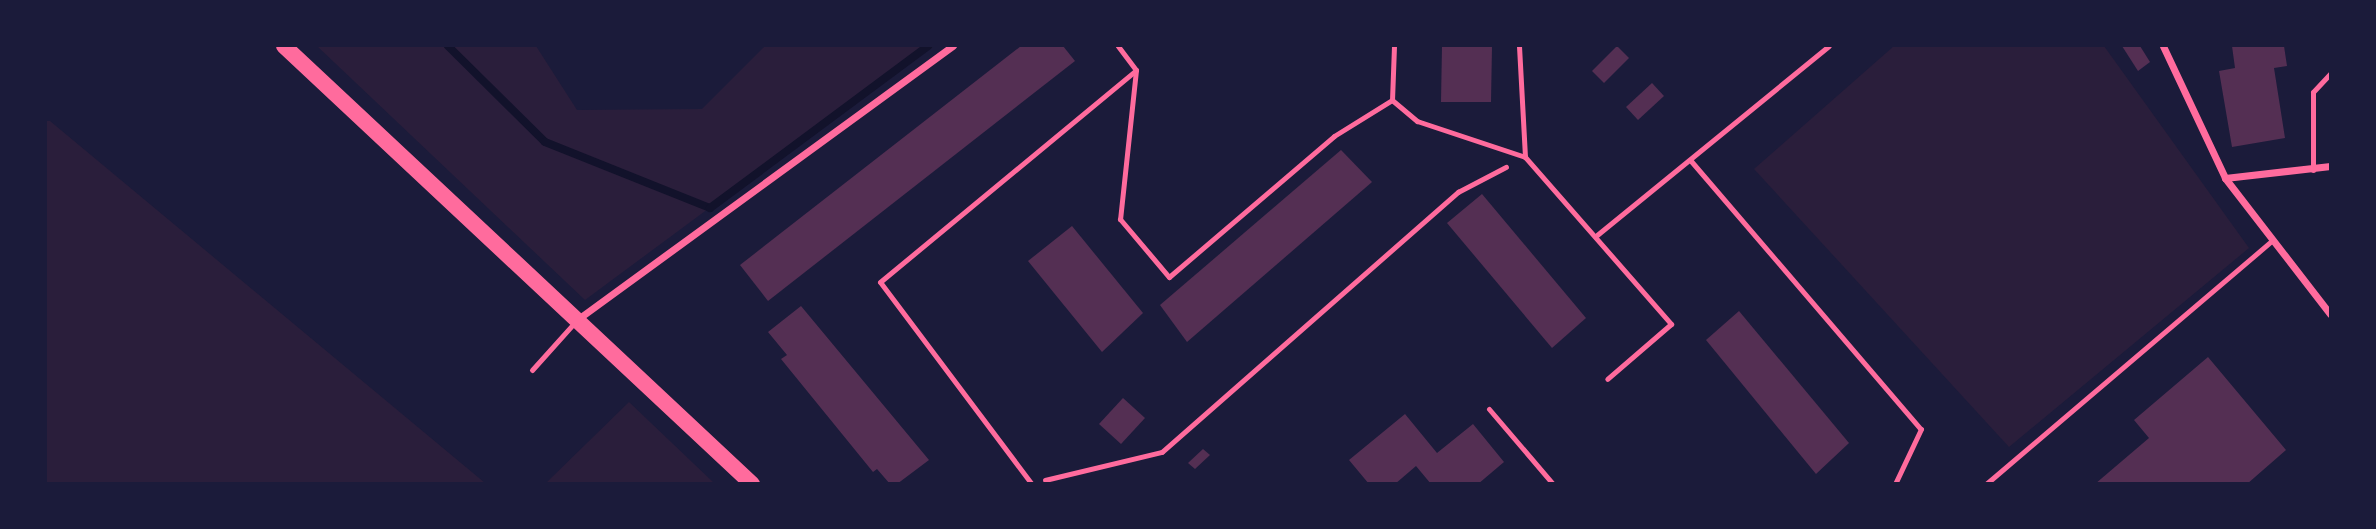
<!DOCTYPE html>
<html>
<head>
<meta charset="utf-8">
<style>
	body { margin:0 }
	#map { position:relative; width:2376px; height:529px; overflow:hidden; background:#1b1b3a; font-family:Raleway,sans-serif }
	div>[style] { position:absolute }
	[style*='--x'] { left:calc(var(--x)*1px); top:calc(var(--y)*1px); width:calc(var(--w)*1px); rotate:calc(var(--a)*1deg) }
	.green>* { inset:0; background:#2a1e3b }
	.stream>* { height:8px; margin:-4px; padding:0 4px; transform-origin:4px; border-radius:4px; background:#12122b }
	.building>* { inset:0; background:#542f53 }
	.path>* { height:4.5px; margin:-2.25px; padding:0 2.25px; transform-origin:2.25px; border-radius:2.25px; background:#ff6b9d }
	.service>* { height:5px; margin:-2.5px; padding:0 2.5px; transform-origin:2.5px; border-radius:2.5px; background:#ff6b9d }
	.minor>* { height:7px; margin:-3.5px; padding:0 3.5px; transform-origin:3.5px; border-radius:3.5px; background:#ff6b9d }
	.primary>* { height:16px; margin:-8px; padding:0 8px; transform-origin:8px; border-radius:8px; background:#ff6b9d }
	span { translate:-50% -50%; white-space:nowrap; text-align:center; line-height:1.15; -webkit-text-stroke:6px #1b1b3a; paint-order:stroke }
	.frame { position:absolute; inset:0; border:47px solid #1b1b3a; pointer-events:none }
</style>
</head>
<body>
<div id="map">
	<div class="green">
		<div style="clip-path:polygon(317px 46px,536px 46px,577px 110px,702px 109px,765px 46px,928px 46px,585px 300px)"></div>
		<div style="clip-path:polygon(1894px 46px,2104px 46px,2249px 248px,2009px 447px,1754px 169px)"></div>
		<div style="clip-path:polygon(46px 121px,50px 121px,485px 483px,46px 483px)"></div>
		<div style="clip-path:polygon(629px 402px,714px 483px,546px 483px)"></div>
	</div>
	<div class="stream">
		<div style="--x:448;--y:46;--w:136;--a:44.7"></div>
		<div style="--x:545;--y:142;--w:178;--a:21.8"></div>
		<div style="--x:710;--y:208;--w:272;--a:-36.6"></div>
	</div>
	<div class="building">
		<div style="clip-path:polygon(1021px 46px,1063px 46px,1075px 61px,768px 301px,740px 265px)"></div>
		<div style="clip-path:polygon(1442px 46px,1492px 46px,1491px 102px,1441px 102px)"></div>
		<div style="clip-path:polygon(1617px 46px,1629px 58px,1604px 83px,1592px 71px)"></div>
		<div style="clip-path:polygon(2122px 46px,2140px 46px,2150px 62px,2138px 71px)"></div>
		<div style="clip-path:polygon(2232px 46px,2284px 46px,2287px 66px,2274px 68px,2285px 138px,2232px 147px,2219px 71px,2235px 68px)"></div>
		<div style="clip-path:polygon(1652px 83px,1664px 96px,1638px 120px,1626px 107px)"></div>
		<div style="clip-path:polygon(1341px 150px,1372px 182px,1187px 342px,1160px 305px)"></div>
		<div style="clip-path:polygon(1482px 194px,1586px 318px,1552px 348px,1447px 223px)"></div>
		<div style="clip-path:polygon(1072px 226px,1143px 313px,1102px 352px,1028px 261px)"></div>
		<div style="clip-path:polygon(801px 306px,929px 460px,897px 484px,890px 484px,877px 469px,873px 472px,781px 359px,787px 355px,768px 332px)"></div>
		<div style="clip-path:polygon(1739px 311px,1849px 443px,1816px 474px,1706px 340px)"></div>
		<div style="clip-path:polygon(2208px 357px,2286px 450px,2247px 484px,2095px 484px,2149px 438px,2134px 420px)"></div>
		<div style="clip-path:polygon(1123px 398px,1145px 418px,1121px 444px,1099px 424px)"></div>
		<div style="clip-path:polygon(1405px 414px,1437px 453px,1473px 424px,1504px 462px,1478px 484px,1431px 484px,1416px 466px,1395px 484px,1369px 484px,1349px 460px)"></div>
		<div style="clip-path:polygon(1203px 449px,1210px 455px,1195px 469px,1188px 463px)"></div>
	</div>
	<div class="path">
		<div style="--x:1045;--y:480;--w:120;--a:-13.5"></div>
		<div style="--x:1162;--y:452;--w:394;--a:-41.3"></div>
		<div style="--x:1458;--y:192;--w:54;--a:-27.5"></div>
	</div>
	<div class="service">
		<div style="--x:1394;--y:46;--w:54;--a:92.1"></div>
		<div style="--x:1392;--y:100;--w:33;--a:40"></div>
		<div style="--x:1417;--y:121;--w:114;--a:18.4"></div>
		<div style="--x:1525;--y:157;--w:222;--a:48.8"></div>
		<div style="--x:1671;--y:324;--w:84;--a:139.3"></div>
		<div style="--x:1519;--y:46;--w:111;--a:86.9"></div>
		<div style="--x:1136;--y:70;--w:150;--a:96.1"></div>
		<div style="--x:1120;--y:219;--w:76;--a:49.8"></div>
		<div style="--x:1169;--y:277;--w:217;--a:-40.5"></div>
		<div style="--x:1334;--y:136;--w:68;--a:-31.8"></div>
		<div style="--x:1691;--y:161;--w:353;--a:49.4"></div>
		<div style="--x:1921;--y:429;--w:61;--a:115.3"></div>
		<div style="--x:2313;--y:170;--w:78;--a:-90"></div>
		<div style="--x:2313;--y:92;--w:25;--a:-47"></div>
		<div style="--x:1597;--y:235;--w:299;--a:-39.2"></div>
		<div style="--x:532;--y:370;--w:66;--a:-48.1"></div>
		<div style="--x:1489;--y:409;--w:99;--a:49.5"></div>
		<div style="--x:1031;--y:483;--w:251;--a:-126.9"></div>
		<div style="--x:880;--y:282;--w:332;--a:-39.6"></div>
		<div style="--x:1136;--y:70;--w:30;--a:-127"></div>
		<div style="--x:1986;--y:484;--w:375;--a:-40.4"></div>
	</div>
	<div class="minor">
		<div style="--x:2163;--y:46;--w:146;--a:64.8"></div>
		<div style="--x:2225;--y:178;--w:172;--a:52.3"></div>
		<div style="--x:2225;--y:178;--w:106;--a:-6.5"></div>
		<div style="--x:578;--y:319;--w:464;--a:-36.1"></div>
	</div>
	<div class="primary">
		<div style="--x:284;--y:46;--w:641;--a:43.1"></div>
	</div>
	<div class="frame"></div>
</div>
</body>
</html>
